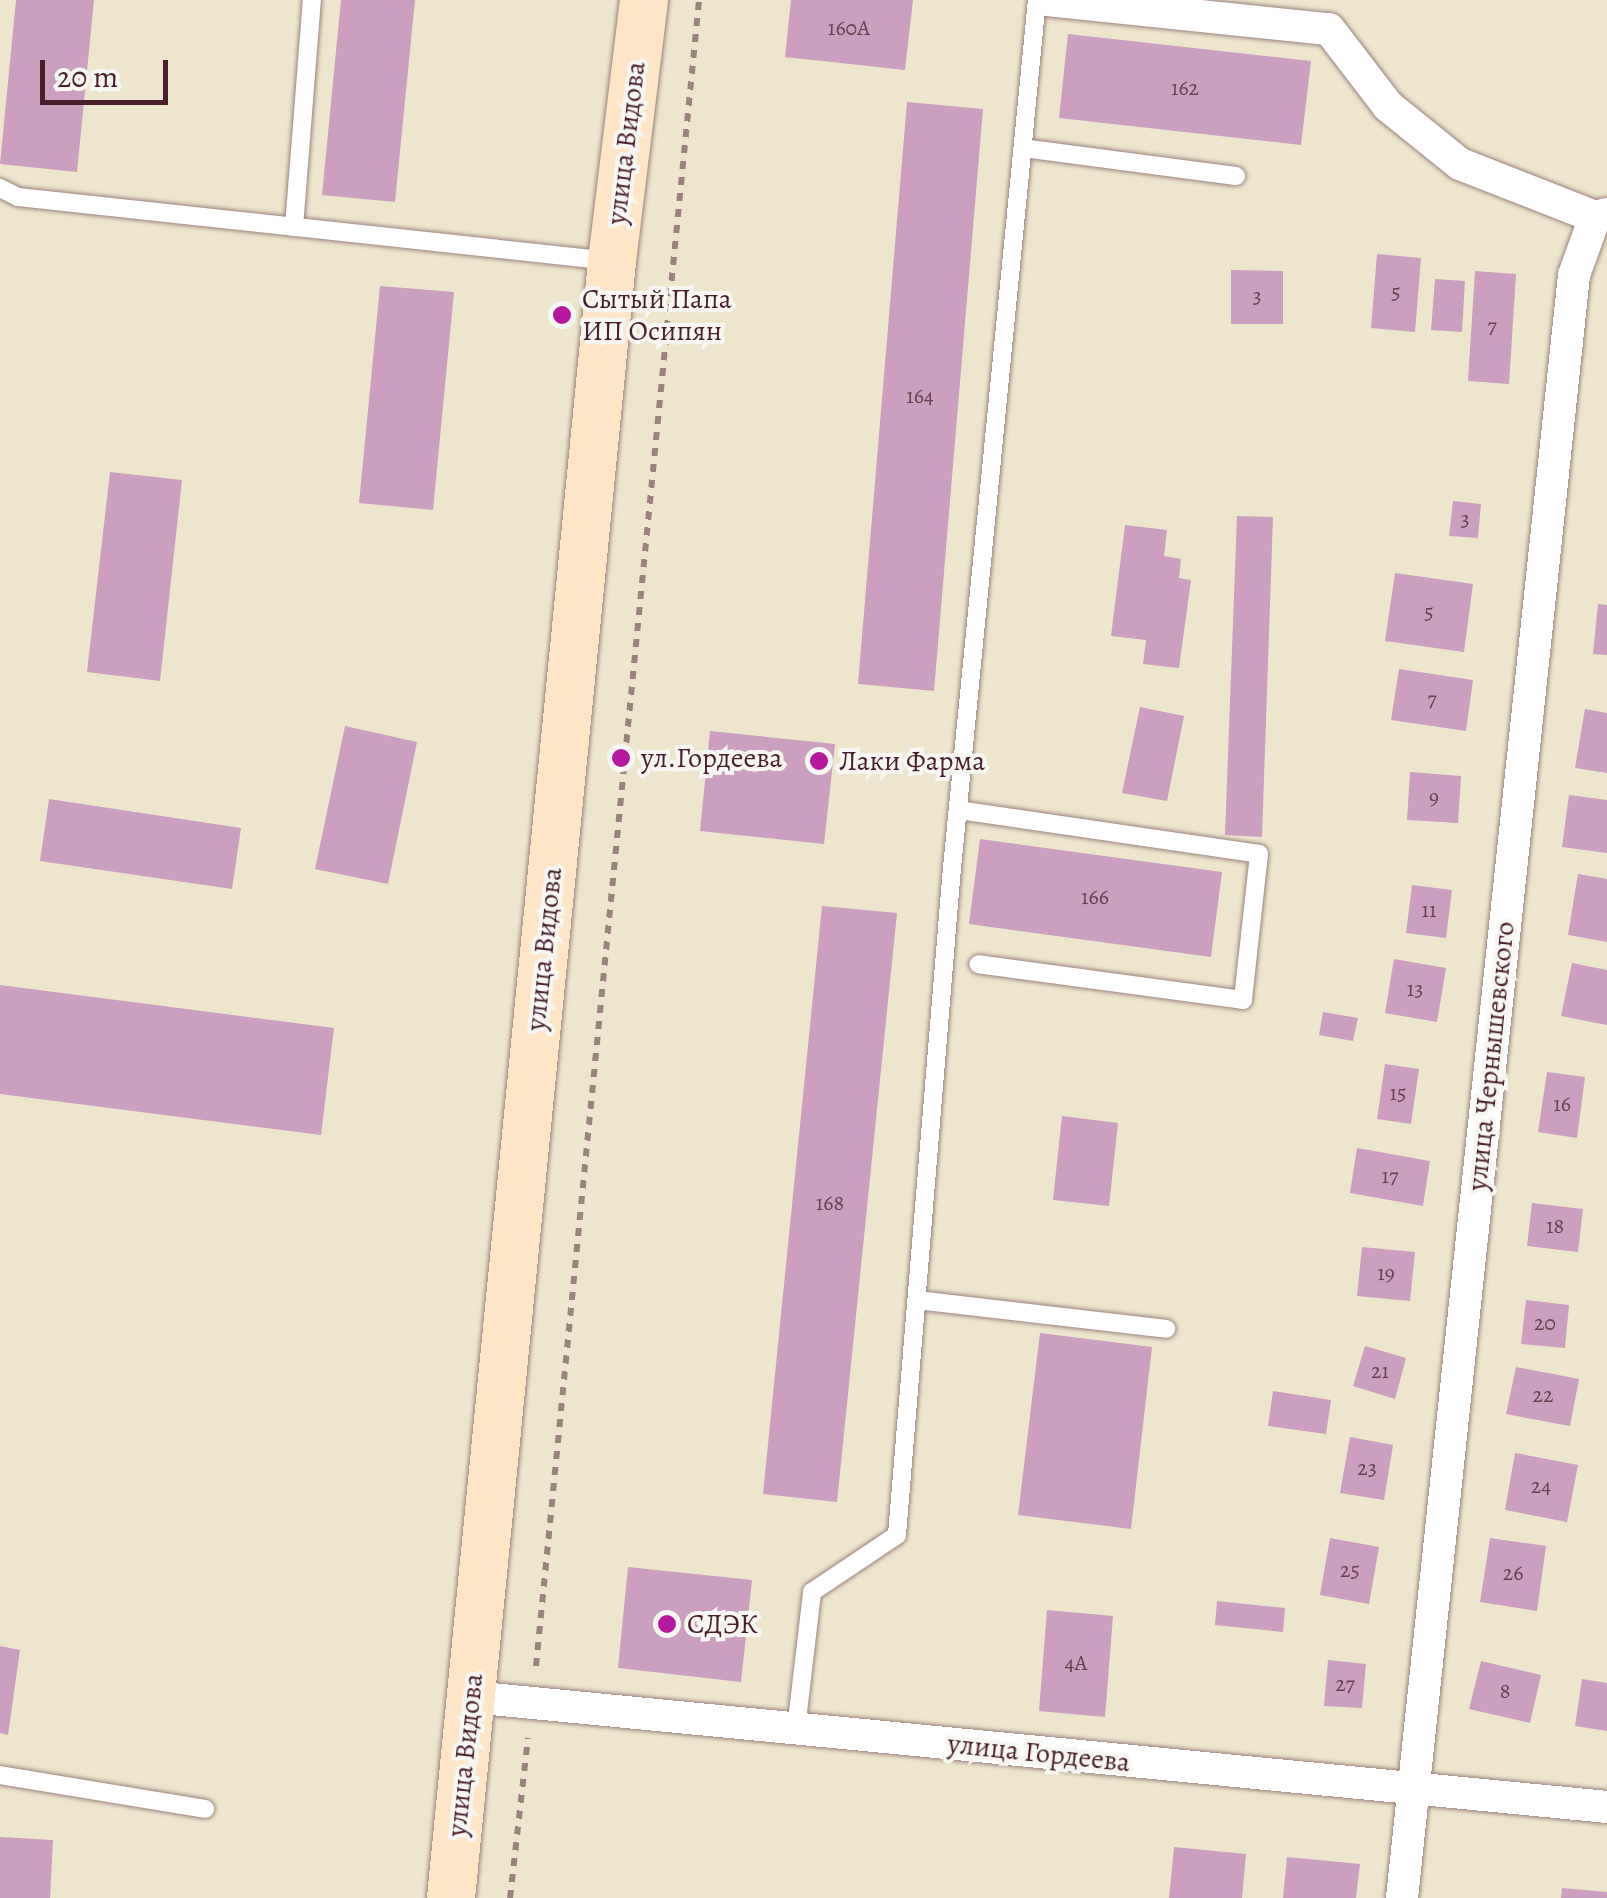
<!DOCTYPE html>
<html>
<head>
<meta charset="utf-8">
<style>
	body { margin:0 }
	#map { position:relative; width:1607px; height:1898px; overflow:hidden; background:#ede6cd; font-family:Alegreya,serif }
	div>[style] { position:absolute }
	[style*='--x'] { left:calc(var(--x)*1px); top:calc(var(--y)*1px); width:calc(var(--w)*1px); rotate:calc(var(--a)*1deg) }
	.building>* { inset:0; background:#cc9ebf }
	.path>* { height:6px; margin-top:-3px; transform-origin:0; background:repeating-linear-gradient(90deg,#9c827c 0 8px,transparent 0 16px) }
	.roads { filter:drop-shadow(0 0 2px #9c827c) drop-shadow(0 0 2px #9c827c) }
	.lane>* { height:18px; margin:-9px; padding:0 9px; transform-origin:9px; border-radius:9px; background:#fff }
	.street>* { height:32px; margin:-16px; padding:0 16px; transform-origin:16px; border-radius:16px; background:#fff }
	.secondary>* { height:48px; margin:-24px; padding:0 24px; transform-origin:24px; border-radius:24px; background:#fde5c5 }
	.dots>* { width:28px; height:28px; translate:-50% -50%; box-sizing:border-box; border:5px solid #f6f6f2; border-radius:50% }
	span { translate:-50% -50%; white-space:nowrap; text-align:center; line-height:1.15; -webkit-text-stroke:8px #f6f6f2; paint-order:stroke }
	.number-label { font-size:22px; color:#6a3f50 }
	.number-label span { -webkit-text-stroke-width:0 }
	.street-label { font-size:28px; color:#4a1f2b }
	.poi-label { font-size:28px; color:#4a1f2b }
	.left { translate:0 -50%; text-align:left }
	.scale { position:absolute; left:40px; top:60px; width:128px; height:45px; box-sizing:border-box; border:5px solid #4a1f2b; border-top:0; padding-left:12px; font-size:30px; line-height:35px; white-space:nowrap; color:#4a1f2b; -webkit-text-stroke:8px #f6f6f2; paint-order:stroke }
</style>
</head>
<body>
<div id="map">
	<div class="building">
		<div style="clip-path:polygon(16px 0,94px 0,77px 172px,0 164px)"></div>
		<div style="clip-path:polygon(341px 0,415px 0,395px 202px,322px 195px)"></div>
		<div style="clip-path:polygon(791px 0,913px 0,905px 70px,785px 57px)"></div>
		<div style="clip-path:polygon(1068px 34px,1311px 61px,1301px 145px,1059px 118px)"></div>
		<div style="clip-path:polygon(907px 102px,983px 109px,934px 691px,858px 684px)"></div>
		<div style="clip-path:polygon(1377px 254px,1421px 258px,1415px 332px,1371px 328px)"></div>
		<div style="clip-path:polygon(1231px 270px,1283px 271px,1283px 324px,1231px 324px)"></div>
		<div style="clip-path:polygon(1475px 271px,1516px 274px,1509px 384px,1468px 381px)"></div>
		<div style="clip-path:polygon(1435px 279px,1465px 281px,1462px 332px,1431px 330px)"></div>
		<div style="clip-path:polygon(380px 286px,454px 292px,433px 510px,359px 503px)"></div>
		<div style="clip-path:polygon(110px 472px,182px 480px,160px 681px,87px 672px)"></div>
		<div style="clip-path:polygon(1453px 501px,1481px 504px,1478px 538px,1449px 536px)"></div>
		<div style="clip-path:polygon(1237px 516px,1273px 517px,1262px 837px,1225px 835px)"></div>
		<div style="clip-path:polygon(1125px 525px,1167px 530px,1164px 556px,1181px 559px,1179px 578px,1191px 580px,1179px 668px,1143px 664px,1146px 640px,1111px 636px)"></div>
		<div style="clip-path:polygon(1395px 573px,1473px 584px,1464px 652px,1385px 641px)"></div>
		<div style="clip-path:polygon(1598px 604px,1607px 605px,1607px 655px,1593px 654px)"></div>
		<div style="clip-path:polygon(1399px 669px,1473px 680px,1466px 731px,1391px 720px)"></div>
		<div style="clip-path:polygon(1140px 707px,1184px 716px,1167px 801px,1122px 793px)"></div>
		<div style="clip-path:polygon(1585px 709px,1607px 713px,1607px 773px,1575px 768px)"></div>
		<div style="clip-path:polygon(345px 726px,417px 742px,388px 884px,315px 869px)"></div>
		<div style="clip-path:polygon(710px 731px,835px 744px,824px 844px,700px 831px)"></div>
		<div style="clip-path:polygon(1410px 772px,1461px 776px,1458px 823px,1407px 820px)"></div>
		<div style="clip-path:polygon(1569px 795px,1607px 800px,1607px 853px,1562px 847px)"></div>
		<div style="clip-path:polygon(49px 799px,241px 828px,232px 889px,40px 861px)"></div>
		<div style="clip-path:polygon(980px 839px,1222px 872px,1211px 957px,969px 924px)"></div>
		<div style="clip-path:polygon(1578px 874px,1607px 879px,1607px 942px,1568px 935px)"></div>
		<div style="clip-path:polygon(1412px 885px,1452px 890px,1446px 938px,1406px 933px)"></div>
		<div style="clip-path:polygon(822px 906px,897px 913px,837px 1502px,763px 1494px)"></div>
		<div style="clip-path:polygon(1394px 959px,1446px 968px,1437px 1022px,1385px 1013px)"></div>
		<div style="clip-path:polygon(1572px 963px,1607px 970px,1607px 1025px,1561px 1016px)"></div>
		<div style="clip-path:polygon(0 985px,334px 1028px,321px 1135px,0 1094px)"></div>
		<div style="clip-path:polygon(1323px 1012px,1358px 1018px,1353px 1041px,1319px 1035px)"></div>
		<div style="clip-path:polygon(1385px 1064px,1419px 1069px,1411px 1124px,1377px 1119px)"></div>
		<div style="clip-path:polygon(1547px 1072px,1585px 1077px,1577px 1138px,1538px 1132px)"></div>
		<div style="clip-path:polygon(1062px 1116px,1118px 1123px,1109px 1206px,1053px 1200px)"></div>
		<div style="clip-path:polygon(1357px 1148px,1430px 1161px,1423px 1206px,1350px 1193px)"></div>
		<div style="clip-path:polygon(1532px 1203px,1583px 1209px,1578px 1252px,1527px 1246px)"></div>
		<div style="clip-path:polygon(1362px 1247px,1415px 1252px,1410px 1301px,1357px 1296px)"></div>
		<div style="clip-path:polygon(1526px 1300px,1569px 1305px,1565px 1348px,1521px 1344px)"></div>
		<div style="clip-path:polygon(1040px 1333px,1152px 1347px,1131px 1529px,1018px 1515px)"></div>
		<div style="clip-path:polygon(1365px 1346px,1406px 1358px,1395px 1399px,1353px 1386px)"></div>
		<div style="clip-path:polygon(1516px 1367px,1579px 1379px,1570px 1426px,1506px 1414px)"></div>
		<div style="clip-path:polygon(1273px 1391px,1331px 1400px,1326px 1434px,1268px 1426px)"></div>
		<div style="clip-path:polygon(1350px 1437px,1393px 1445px,1384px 1500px,1340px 1493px)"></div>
		<div style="clip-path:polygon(1515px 1453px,1578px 1465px,1567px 1522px,1505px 1510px)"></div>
		<div style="clip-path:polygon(1330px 1538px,1379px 1547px,1369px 1604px,1320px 1595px)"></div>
		<div style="clip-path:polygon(1490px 1538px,1546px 1546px,1537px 1611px,1480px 1602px)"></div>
		<div style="clip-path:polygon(628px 1567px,752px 1580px,741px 1682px,618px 1668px)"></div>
		<div style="clip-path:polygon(1217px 1601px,1285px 1608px,1283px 1632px,1215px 1625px)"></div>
		<div style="clip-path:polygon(1047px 1610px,1113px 1616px,1105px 1717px,1039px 1711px)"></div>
		<div style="clip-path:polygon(0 1646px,20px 1650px,8px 1735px,0 1733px)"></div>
		<div style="clip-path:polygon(1328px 1660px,1366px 1664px,1362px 1708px,1324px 1706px)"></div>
		<div style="clip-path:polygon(1481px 1661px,1541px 1675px,1530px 1723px,1469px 1709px)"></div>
		<div style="clip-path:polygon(1582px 1679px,1607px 1683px,1607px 1731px,1575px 1726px)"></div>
		<div style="clip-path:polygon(0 1837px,53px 1840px,50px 1898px,0 1898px)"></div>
		<div style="clip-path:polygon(1174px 1847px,1246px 1854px,1242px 1898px,1169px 1898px)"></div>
		<div style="clip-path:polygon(1287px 1857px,1360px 1864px,1356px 1898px,1283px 1898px)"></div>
		<div style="clip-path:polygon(1562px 1888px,1607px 1892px,1607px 1898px,1561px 1898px)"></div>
	</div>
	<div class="path">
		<div style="--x:536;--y:1666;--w:1674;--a:-84.41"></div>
		<div style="--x:510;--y:1898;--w:161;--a:-83.6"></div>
	</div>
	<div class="roads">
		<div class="lane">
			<div style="--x:1023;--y:148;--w:215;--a:7.5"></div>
			<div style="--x:0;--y:188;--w:20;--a:27"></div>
			<div style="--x:18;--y:197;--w:596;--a:6.16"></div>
			<div style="--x:294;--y:227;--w:228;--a:-85.5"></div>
			<div style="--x:958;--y:810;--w:304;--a:8.3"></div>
			<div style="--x:1259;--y:854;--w:147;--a:96.3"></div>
			<div style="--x:1243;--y:1000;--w:267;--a:-172.3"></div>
			<div style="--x:917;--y:1300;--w:251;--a:6.6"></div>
			<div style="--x:796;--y:1729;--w:138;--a:-83.3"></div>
			<div style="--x:812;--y:1592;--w:102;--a:-33.8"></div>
			<div style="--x:897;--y:1535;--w:669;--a:-85.29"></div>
			<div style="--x:952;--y:868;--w:872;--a:-84.41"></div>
			<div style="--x:0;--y:1775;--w:208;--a:9.4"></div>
		</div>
		<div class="street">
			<div style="--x:1046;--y:0;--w:284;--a:5.9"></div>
			<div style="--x:1329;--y:29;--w:97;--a:52.5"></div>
			<div style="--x:1388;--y:106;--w:92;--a:38.9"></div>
			<div style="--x:1460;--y:164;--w:145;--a:21.4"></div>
			<div style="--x:1595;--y:217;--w:12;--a:-14"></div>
			<div style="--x:471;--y:1697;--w:1141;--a:5.53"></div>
			<div style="--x:1402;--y:1898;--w:1632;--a:-83.95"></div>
			<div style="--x:1574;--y:275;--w:62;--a:-70.1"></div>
		</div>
		<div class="secondary">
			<div style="--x:451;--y:1898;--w:1645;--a:-84.38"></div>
			<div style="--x:612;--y:261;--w:263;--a:-83"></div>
		</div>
	</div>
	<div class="dots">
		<div style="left:562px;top:315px;background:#b5179e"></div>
		<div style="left:621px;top:758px;background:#b5179e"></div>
		<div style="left:819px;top:761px;background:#b5179e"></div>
		<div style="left:667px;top:1624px;background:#b5179e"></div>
	</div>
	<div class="number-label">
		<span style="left:849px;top:29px">160А</span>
		<span style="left:1185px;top:89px">162</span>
		<span style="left:1396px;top:293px">5</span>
		<span style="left:1257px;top:297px">3</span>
		<span style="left:1492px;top:327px">7</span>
		<span style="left:920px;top:397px">164</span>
		<span style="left:1465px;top:520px">3</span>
		<span style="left:1429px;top:613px">5</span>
		<span style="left:1432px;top:700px">7</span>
		<span style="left:1434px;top:798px">9</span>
		<span style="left:1095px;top:898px">166</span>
		<span style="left:1429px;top:911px">11</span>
		<span style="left:1415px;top:990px">13</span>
		<span style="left:1398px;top:1094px">15</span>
		<span style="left:1562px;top:1105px">16</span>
		<span style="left:1390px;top:1177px">17</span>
		<span style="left:830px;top:1204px">168</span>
		<span style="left:1555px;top:1227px">18</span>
		<span style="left:1386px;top:1274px">19</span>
		<span style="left:1545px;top:1324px">20</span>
		<span style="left:1380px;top:1372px">21</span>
		<span style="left:1543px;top:1396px">22</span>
		<span style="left:1367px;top:1469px">23</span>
		<span style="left:1541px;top:1487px">24</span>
		<span style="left:1350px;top:1571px">25</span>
		<span style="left:1513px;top:1574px">26</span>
		<span style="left:1076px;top:1664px">4А</span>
		<span style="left:1345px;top:1685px">27</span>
		<span style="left:1505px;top:1692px">8</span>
	</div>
	<div class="street-label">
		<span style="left:626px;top:143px;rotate:-83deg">улица Видова</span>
		<span style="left:544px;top:949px;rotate:-84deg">улица Видова</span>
		<span style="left:1491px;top:1056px;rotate:-84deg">улица Чернышевского</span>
		<span style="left:1039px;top:1753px;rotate:6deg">улица Гордеева</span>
		<span style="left:465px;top:1755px;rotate:-84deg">улица Видова</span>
	</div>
	<div class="poi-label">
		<span class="left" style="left:582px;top:315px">Сытый Папа<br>ИП Осипян</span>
		<span class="left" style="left:641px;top:758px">ул.Гордеева</span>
		<span class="left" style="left:839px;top:761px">Лаки Фарма</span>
		<span class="left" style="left:687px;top:1624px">СДЭК</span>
	</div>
	<div class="scale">20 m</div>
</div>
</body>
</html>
